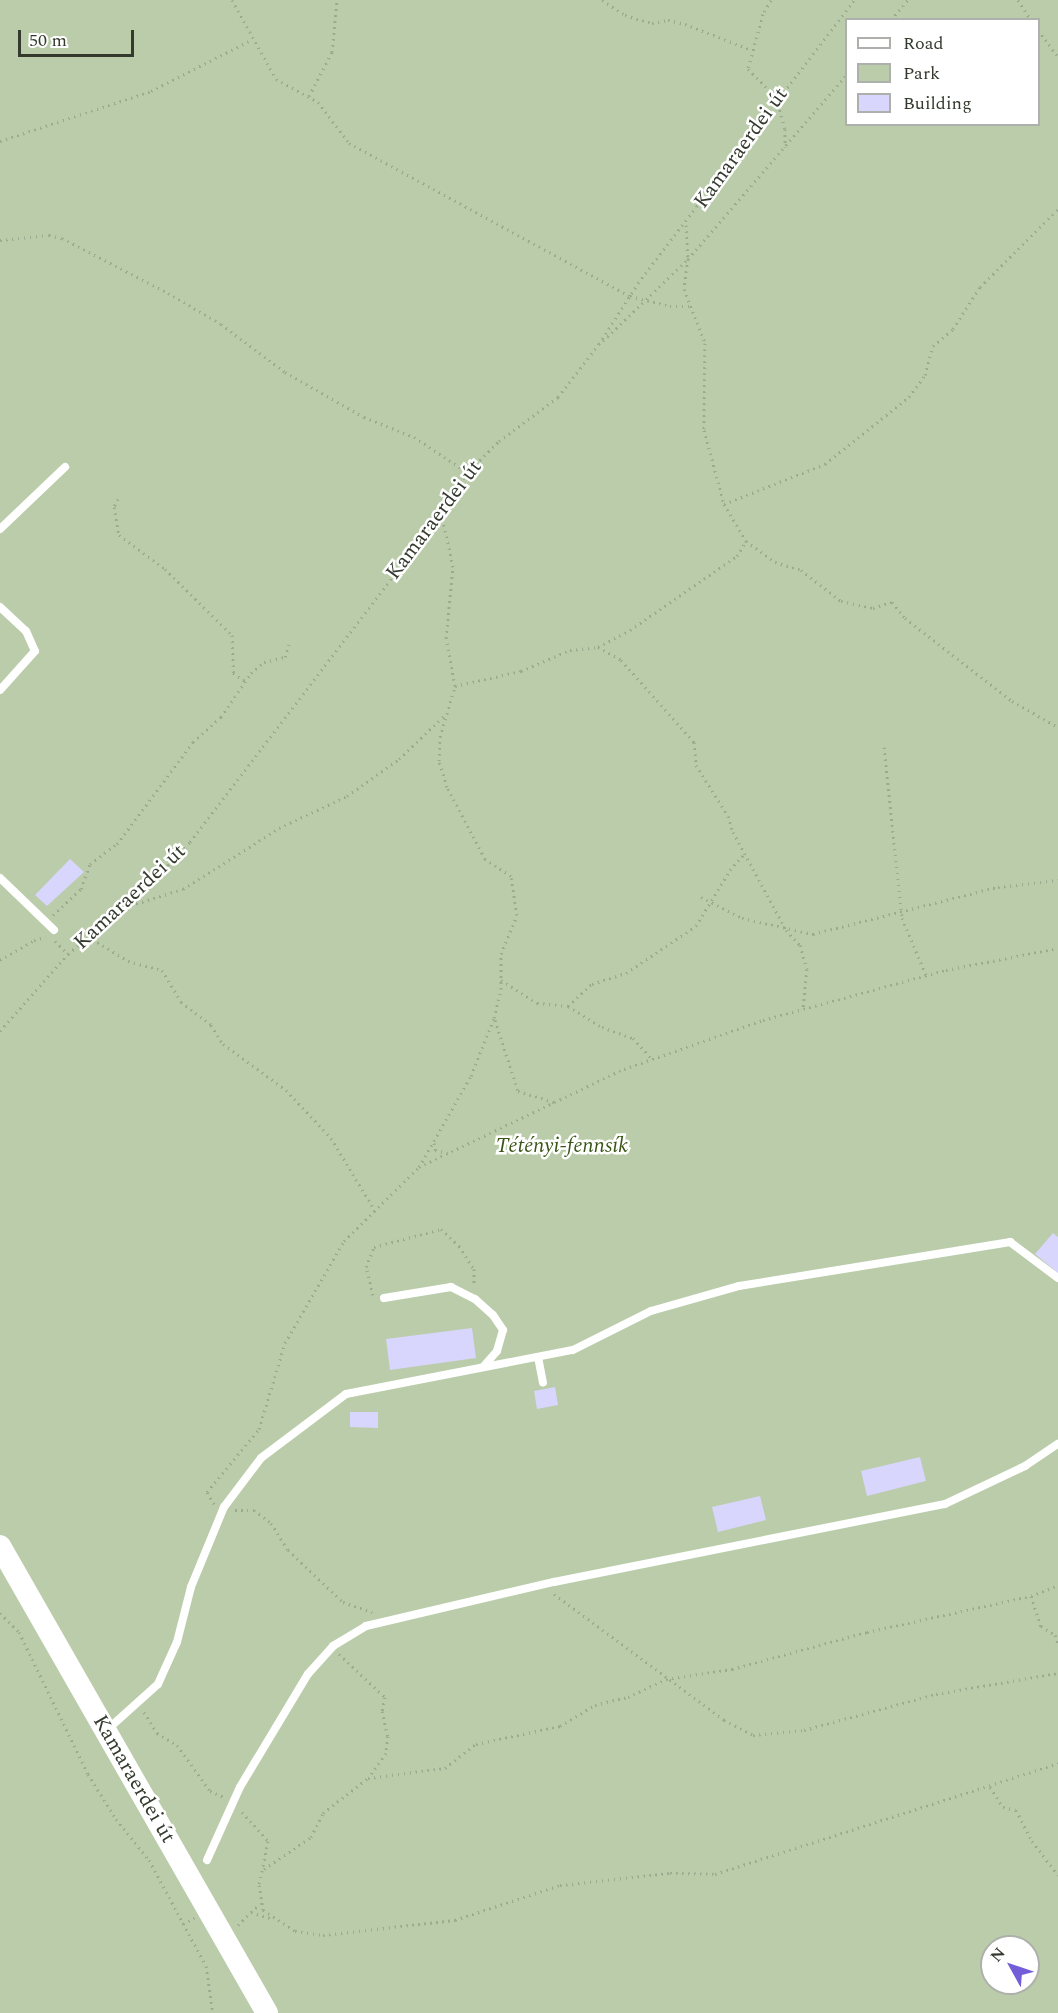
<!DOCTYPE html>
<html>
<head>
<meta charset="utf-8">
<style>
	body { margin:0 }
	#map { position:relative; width:1058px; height:2013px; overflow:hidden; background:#ecfdda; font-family:Spectral,serif }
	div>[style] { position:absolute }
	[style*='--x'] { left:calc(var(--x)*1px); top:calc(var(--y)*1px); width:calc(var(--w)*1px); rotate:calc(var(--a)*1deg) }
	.green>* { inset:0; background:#bacca9 }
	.building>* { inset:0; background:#d8d6fc }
	.path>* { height:3px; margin-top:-1.5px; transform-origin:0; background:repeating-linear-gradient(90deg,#9daa90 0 1.5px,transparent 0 6px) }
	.lane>* { height:8px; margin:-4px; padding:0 4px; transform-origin:4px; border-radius:4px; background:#fff }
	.secondary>* { height:22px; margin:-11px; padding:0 11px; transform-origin:11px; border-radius:11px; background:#fff }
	span { translate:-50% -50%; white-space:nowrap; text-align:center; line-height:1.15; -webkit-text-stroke:5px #fff; paint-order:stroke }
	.street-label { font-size:21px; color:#343b2e }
	.park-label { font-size:21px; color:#3b5516; font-style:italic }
	.legend { position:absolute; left:845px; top:18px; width:195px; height:108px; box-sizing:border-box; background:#fff; border:2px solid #aeb1ab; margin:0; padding:8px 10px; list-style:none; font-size:18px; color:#343b2e }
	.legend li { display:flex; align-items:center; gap:12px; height:30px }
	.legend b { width:30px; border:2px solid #aeb1ab }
	.north { position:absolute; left:980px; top:1935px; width:60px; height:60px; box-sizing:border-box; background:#fff; border:2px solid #aeb1ab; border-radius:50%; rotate:310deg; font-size:16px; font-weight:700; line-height:24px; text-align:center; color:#343b2e }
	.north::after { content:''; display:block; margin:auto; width:21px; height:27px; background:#735dd8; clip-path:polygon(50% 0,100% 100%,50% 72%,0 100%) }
	.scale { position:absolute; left:18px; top:30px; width:116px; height:27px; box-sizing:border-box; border:3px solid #343b2e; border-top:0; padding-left:8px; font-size:18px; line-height:21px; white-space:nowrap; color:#343b2e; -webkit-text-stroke:4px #fff; paint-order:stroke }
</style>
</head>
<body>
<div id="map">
	<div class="green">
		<div style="clip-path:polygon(evenodd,0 0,1058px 0,1058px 2013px,0 2013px,0 0,846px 20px,1038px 20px,1038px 124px,846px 124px,846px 20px,0 0,992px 1947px,1028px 1947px,1028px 1983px,992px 1983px,992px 1947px)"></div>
	</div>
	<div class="building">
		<div style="clip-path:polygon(70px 859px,84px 872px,47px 906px,35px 895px)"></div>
		<div style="clip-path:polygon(1053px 1233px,1058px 1237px,1058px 1273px,1035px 1254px)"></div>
		<div style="clip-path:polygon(472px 1328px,476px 1358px,390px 1370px,386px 1339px)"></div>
		<div style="clip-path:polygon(555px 1387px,558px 1405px,537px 1409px,534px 1391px)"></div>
		<div style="clip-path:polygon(350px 1412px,378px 1412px,378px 1428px,350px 1427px)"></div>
		<div style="clip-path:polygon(920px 1457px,926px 1481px,867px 1496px,861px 1471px)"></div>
		<div style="clip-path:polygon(760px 1496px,766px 1520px,718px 1532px,712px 1507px)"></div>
	</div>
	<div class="path">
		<div style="--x:232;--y:0;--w:90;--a:60.9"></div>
		<div style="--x:276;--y:79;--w:48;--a:28.7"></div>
		<div style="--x:318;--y:102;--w:51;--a:52.9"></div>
		<div style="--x:349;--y:143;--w:320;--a:28.6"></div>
		<div style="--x:630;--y:296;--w:41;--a:14"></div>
		<div style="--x:670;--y:306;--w:22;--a:0"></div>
		<div style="--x:602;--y:0;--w:27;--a:33"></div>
		<div style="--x:625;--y:15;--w:28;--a:17"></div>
		<div style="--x:652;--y:23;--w:16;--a:-11"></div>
		<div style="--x:668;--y:20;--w:17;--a:13"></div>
		<div style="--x:685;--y:24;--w:72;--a:21.2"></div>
		<div style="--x:771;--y:0;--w:16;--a:120"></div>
		<div style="--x:763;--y:14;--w:57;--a:105.3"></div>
		<div style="--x:748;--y:69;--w:41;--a:45"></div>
		<div style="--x:777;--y:98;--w:32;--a:76"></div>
		<div style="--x:785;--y:129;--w:18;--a:90"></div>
		<div style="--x:1018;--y:0;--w:24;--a:57"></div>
		<div style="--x:891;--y:20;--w:26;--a:-50"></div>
		<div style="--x:1038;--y:30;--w:34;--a:53"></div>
		<div style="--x:309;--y:96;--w:50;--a:-62.4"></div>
		<div style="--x:332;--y:52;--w:52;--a:-84.5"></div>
		<div style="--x:0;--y:141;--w:159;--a:-18.3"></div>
		<div style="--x:151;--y:91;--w:112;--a:-27"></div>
		<div style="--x:686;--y:225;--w:34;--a:87"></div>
		<div style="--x:688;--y:259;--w:30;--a:98"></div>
		<div style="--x:684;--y:289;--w:58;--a:68.7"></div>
		<div style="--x:705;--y:343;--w:87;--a:90.7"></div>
		<div style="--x:704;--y:430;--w:77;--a:74.9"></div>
		<div style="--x:724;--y:504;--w:43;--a:59.3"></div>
		<div style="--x:746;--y:541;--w:36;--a:36"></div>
		<div style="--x:775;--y:562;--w:27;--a:17"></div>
		<div style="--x:801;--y:570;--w:51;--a:37.8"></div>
		<div style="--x:841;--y:601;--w:33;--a:12"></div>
		<div style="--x:873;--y:608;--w:20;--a:-18"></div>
		<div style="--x:892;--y:602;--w:21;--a:51"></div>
		<div style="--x:905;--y:618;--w:135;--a:37.8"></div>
		<div style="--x:1012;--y:701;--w:53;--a:29.5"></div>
		<div style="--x:0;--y:240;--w:49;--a:-5.8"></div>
		<div style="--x:49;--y:235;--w:13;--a:13"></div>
		<div style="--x:62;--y:238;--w:119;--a:27.4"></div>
		<div style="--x:168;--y:293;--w:61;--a:30.3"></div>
		<div style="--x:221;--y:324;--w:80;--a:36.9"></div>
		<div style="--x:285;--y:372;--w:91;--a:29.7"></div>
		<div style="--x:364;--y:417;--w:54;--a:21.8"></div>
		<div style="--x:414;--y:437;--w:64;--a:33.4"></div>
		<div style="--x:603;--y:341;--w:118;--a:-44"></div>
		<div style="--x:688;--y:259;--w:243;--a:-49.3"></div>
		<div style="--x:118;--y:499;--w:9;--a:117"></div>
		<div style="--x:114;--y:507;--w:28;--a:80"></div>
		<div style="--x:119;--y:535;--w:57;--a:36.5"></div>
		<div style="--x:165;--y:569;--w:94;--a:44.6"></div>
		<div style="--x:232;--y:635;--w:38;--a:88"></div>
		<div style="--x:233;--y:673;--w:14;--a:34"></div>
		<div style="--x:724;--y:504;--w:109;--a:-21.6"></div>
		<div style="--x:825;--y:464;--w:107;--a:-38.6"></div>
		<div style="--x:909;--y:397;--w:27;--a:-54"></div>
		<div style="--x:925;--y:375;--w:30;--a:-75"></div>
		<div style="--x:933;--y:346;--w:26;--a:-40"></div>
		<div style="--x:953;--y:329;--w:50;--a:-57.3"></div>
		<div style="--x:980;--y:287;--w:110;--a:-45"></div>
		<div style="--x:598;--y:647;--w:36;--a:-28"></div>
		<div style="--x:630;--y:630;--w:130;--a:-34.7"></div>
		<div style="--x:737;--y:556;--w:17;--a:-59"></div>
		<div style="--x:455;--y:686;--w:68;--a:-12.8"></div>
		<div style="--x:521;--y:671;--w:53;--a:-23.2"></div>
		<div style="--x:570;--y:650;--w:28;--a:-6"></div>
		<div style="--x:598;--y:647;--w:26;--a:29"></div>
		<div style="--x:621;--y:660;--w:110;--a:48.3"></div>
		<div style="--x:694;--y:742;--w:23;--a:85"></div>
		<div style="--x:696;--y:765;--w:60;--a:57.9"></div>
		<div style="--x:728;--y:816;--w:17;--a:73"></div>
		<div style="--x:733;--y:832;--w:111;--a:61.6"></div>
		<div style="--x:786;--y:930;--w:21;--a:47"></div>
		<div style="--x:800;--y:945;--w:25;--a:74"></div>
		<div style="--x:807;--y:969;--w:40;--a:95.7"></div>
		<div style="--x:884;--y:747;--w:172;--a:84"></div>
		<div style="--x:902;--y:918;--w:62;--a:67.2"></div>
		<div style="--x:701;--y:897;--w:46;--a:27.1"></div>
		<div style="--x:742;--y:918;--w:73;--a:12.7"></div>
		<div style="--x:813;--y:934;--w:191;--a:-14.3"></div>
		<div style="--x:998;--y:887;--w:60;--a:-6.7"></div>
		<div style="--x:119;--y:909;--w:67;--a:-17.4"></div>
		<div style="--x:183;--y:889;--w:114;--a:-32.4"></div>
		<div style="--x:279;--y:828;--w:75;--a:-25.2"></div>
		<div style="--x:347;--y:796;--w:64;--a:-35.4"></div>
		<div style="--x:399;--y:759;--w:64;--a:-43.7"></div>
		<div style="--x:53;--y:915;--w:38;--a:-43"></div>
		<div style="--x:81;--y:889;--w:27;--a:-70"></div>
		<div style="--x:90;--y:864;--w:34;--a:-37"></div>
		<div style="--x:117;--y:844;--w:127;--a:-53.3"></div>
		<div style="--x:193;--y:742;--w:38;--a:-42"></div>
		<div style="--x:221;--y:717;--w:53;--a:-55.7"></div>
		<div style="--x:251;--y:673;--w:17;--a:-40"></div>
		<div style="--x:264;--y:662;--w:22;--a:-13"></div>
		<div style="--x:285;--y:657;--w:13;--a:-72"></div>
		<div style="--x:87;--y:936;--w:48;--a:31.4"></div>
		<div style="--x:128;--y:961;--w:35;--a:15"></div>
		<div style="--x:162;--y:970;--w:37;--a:59"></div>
		<div style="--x:181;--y:1002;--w:38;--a:37"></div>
		<div style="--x:211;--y:1025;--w:22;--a:58"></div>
		<div style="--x:223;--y:1044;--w:78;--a:36.1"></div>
		<div style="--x:286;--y:1090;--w:66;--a:46.8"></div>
		<div style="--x:331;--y:1138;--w:83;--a:58.8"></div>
		<div style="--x:55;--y:941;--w:18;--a:45"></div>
		<div style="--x:0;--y:960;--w:39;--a:-30"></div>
		<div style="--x:34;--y:940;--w:12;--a:-14"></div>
		<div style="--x:501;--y:980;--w:43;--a:32.6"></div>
		<div style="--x:537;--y:1003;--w:31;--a:6"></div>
		<div style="--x:568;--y:1006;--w:40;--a:32"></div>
		<div style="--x:602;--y:1027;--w:33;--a:20"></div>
		<div style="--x:633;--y:1038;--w:28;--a:48"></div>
		<div style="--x:568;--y:1006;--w:33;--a:-43"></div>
		<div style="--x:592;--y:984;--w:36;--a:-18"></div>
		<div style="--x:626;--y:973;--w:84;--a:-33.9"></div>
		<div style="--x:696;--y:926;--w:66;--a:-58.7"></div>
		<div style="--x:730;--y:870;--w:23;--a:-49"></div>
		<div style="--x:495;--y:1020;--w:75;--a:72.1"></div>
		<div style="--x:518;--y:1091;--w:39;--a:17"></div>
		<div style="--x:0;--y:1031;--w:103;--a:-48.6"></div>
		<div style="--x:68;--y:954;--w:104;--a:-40.3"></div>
		<div style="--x:147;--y:887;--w:62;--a:-46.3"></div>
		<div style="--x:190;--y:842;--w:370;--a:-52.6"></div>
		<div style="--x:415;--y:548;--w:91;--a:-55.3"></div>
		<div style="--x:467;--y:473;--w:45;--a:-45"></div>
		<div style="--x:499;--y:441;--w:74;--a:-36.7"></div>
		<div style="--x:558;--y:397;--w:67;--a:-52.3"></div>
		<div style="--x:599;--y:344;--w:72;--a:-57.4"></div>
		<div style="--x:638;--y:283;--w:356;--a:-52.6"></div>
		<div style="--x:434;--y:1143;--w:7;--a:82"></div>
		<div style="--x:435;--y:1150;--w:13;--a:13"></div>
		<div style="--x:419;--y:1167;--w:105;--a:-60.3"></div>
		<div style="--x:471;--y:1076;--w:62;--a:-68.4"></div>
		<div style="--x:494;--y:1018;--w:30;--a:-76"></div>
		<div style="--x:501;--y:989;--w:35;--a:-90"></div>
		<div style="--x:501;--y:954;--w:42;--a:-67.7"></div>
		<div style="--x:517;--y:915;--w:39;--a:-99"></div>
		<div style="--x:511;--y:876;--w:31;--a:-147"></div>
		<div style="--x:485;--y:859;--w:81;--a:-117.8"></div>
		<div style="--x:447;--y:787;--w:27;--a:-107"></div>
		<div style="--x:439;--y:761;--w:24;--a:-88"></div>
		<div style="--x:440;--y:737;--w:53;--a:-73.6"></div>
		<div style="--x:455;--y:686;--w:49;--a:-100.6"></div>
		<div style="--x:446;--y:638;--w:71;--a:-84.4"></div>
		<div style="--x:453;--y:567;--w:57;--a:-102.1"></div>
		<div style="--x:373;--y:1295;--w:29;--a:-104"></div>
		<div style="--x:366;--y:1267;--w:22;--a:-68"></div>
		<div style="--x:374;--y:1247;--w:69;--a:-15"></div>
		<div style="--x:441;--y:1229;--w:25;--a:43"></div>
		<div style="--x:459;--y:1246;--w:27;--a:57"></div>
		<div style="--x:474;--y:1269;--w:16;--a:90"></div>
		<div style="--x:214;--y:1504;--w:14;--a:-120"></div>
		<div style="--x:207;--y:1492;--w:82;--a:-50.5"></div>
		<div style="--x:259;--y:1429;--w:90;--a:-73.2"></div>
		<div style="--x:285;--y:1343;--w:118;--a:-60"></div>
		<div style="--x:344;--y:1241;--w:105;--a:-44.6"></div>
		<div style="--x:419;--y:1167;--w:227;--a:-25.6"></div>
		<div style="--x:624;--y:1069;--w:147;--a:-19.4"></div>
		<div style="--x:763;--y:1020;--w:190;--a:-15.3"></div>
		<div style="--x:946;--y:970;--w:114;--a:-11.1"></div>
		<div style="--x:235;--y:1510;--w:19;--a:0"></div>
		<div style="--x:254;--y:1510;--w:21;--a:37"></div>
		<div style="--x:271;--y:1523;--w:32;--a:58"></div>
		<div style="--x:288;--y:1550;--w:76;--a:43.4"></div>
		<div style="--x:343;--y:1602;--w:31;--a:19"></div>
		<div style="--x:554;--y:1594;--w:212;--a:36.5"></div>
		<div style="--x:724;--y:1720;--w:33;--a:27"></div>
		<div style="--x:753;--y:1735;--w:51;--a:-5.6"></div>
		<div style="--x:804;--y:1730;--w:137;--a:-15.3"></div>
		<div style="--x:936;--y:1694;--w:124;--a:-9.8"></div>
		<div style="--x:1031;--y:1596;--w:32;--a:72"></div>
		<div style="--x:1041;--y:1626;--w:17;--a:33"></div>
		<div style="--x:1055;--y:1635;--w:9;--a:72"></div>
		<div style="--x:0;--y:1613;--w:27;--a:45"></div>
		<div style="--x:19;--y:1632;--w:158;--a:64.1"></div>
		<div style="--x:88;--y:1774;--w:53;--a:58.1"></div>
		<div style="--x:116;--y:1819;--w:53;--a:51.2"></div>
		<div style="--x:149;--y:1860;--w:120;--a:61.7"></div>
		<div style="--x:206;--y:1966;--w:48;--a:81.5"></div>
		<div style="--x:339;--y:1654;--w:63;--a:43.1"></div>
		<div style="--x:385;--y:1697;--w:14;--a:102"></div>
		<div style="--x:382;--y:1711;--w:26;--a:77"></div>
		<div style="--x:388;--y:1736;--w:17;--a:97"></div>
		<div style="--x:386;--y:1753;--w:29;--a:125"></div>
		<div style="--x:144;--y:1712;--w:25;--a:58"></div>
		<div style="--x:157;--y:1733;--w:23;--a:31"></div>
		<div style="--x:177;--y:1745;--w:57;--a:54.3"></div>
		<div style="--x:210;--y:1791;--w:15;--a:23"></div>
		<div style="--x:990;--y:1787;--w:24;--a:57"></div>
		<div style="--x:1003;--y:1807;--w:13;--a:13"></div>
		<div style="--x:1016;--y:1810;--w:35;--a:63"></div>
		<div style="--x:1032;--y:1841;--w:43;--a:52.6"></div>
		<div style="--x:242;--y:1812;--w:39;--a:48"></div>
		<div style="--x:268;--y:1841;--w:45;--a:101.6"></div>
		<div style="--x:259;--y:1885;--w:25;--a:81"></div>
		<div style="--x:263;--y:1910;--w:38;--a:33"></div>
		<div style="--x:295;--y:1931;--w:28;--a:8"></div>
		<div style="--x:323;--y:1935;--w:133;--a:-6.5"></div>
		<div style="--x:455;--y:1920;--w:111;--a:-18.4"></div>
		<div style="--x:560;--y:1885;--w:111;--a:-6.2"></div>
		<div style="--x:670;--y:1873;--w:45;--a:1.3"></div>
		<div style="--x:715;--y:1874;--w:361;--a:-17.9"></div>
		<div style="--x:264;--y:1869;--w:57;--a:-34.2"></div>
		<div style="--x:311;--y:1837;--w:27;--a:-63"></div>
		<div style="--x:323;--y:1813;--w:57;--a:-37.9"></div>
		<div style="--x:368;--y:1778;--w:78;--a:-7.4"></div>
		<div style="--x:445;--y:1768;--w:39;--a:-38"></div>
		<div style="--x:476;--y:1744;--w:86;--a:-12.1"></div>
		<div style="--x:560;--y:1726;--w:41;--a:-31"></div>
		<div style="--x:595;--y:1705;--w:34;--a:-14"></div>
		<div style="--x:628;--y:1697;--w:42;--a:-25.3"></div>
		<div style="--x:666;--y:1679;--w:67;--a:-8.6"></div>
		<div style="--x:732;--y:1669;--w:140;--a:-15.3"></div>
		<div style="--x:867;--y:1632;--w:168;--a:-12.4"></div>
		<div style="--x:1031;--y:1596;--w:29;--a:-22"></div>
		<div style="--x:251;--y:1912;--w:12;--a:-42"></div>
		<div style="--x:183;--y:1924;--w:13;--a:-29"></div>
		<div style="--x:238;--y:1925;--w:18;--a:-45"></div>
		<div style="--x:251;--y:1912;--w:20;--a:18"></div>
	</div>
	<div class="lane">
		<div style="--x:0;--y:529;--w:90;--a:-43.6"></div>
		<div style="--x:0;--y:607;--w:35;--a:43"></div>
		<div style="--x:26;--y:631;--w:22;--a:66"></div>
		<div style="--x:35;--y:651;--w:52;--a:131.9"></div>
		<div style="--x:0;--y:878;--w:75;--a:43.9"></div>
		<div style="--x:384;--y:1298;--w:68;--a:-9.3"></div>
		<div style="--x:451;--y:1287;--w:27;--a:27"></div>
		<div style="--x:475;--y:1299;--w:24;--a:42"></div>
		<div style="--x:493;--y:1315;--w:18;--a:56"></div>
		<div style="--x:503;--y:1330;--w:22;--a:106"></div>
		<div style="--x:497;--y:1351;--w:21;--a:131"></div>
		<div style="--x:538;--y:1357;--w:26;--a:79"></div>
		<div style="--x:108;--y:1729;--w:67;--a:-42"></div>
		<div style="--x:158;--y:1684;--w:46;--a:-65.7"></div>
		<div style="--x:177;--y:1642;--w:57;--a:-75.7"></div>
		<div style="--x:191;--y:1587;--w:87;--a:-67.6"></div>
		<div style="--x:224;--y:1507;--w:61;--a:-52.9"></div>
		<div style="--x:261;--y:1458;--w:106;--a:-37"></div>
		<div style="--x:346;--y:1394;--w:231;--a:-11"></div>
		<div style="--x:573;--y:1350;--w:87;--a:-26.6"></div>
		<div style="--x:651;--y:1311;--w:91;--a:-15.9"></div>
		<div style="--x:739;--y:1286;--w:275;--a:-9.2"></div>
		<div style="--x:1010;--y:1242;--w:60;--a:36.9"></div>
		<div style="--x:207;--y:1860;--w:80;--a:-65.7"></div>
		<div style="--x:240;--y:1787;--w:132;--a:-59"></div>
		<div style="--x:308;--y:1674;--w:38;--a:-48"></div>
		<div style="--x:333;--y:1646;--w:39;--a:-31"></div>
		<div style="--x:366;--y:1626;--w:193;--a:-13.2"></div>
		<div style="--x:554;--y:1582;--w:399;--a:-11.3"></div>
		<div style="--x:945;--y:1504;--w:89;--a:-25.4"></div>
		<div style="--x:1025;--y:1466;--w:40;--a:-34"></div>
	</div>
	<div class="secondary">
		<div style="--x:0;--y:1546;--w:538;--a:60.24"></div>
	</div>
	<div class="street-label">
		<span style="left:741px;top:148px;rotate:-54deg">Kamaraerdei út</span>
		<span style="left:434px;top:520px;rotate:-53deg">Kamaraerdei út</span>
		<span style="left:130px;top:897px;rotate:-43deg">Kamaraerdei út</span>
		<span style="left:134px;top:1779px;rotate:60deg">Kamaraerdei út</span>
	</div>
	<div class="park-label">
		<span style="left:562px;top:1146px">Tétényi-fennsík</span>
	</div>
	<ul class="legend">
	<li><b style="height:8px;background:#fff"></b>Road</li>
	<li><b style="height:16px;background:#bacca9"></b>Park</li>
	<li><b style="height:16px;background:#d8d6fc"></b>Building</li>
	</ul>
	<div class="north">N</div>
	<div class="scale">50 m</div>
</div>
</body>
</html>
